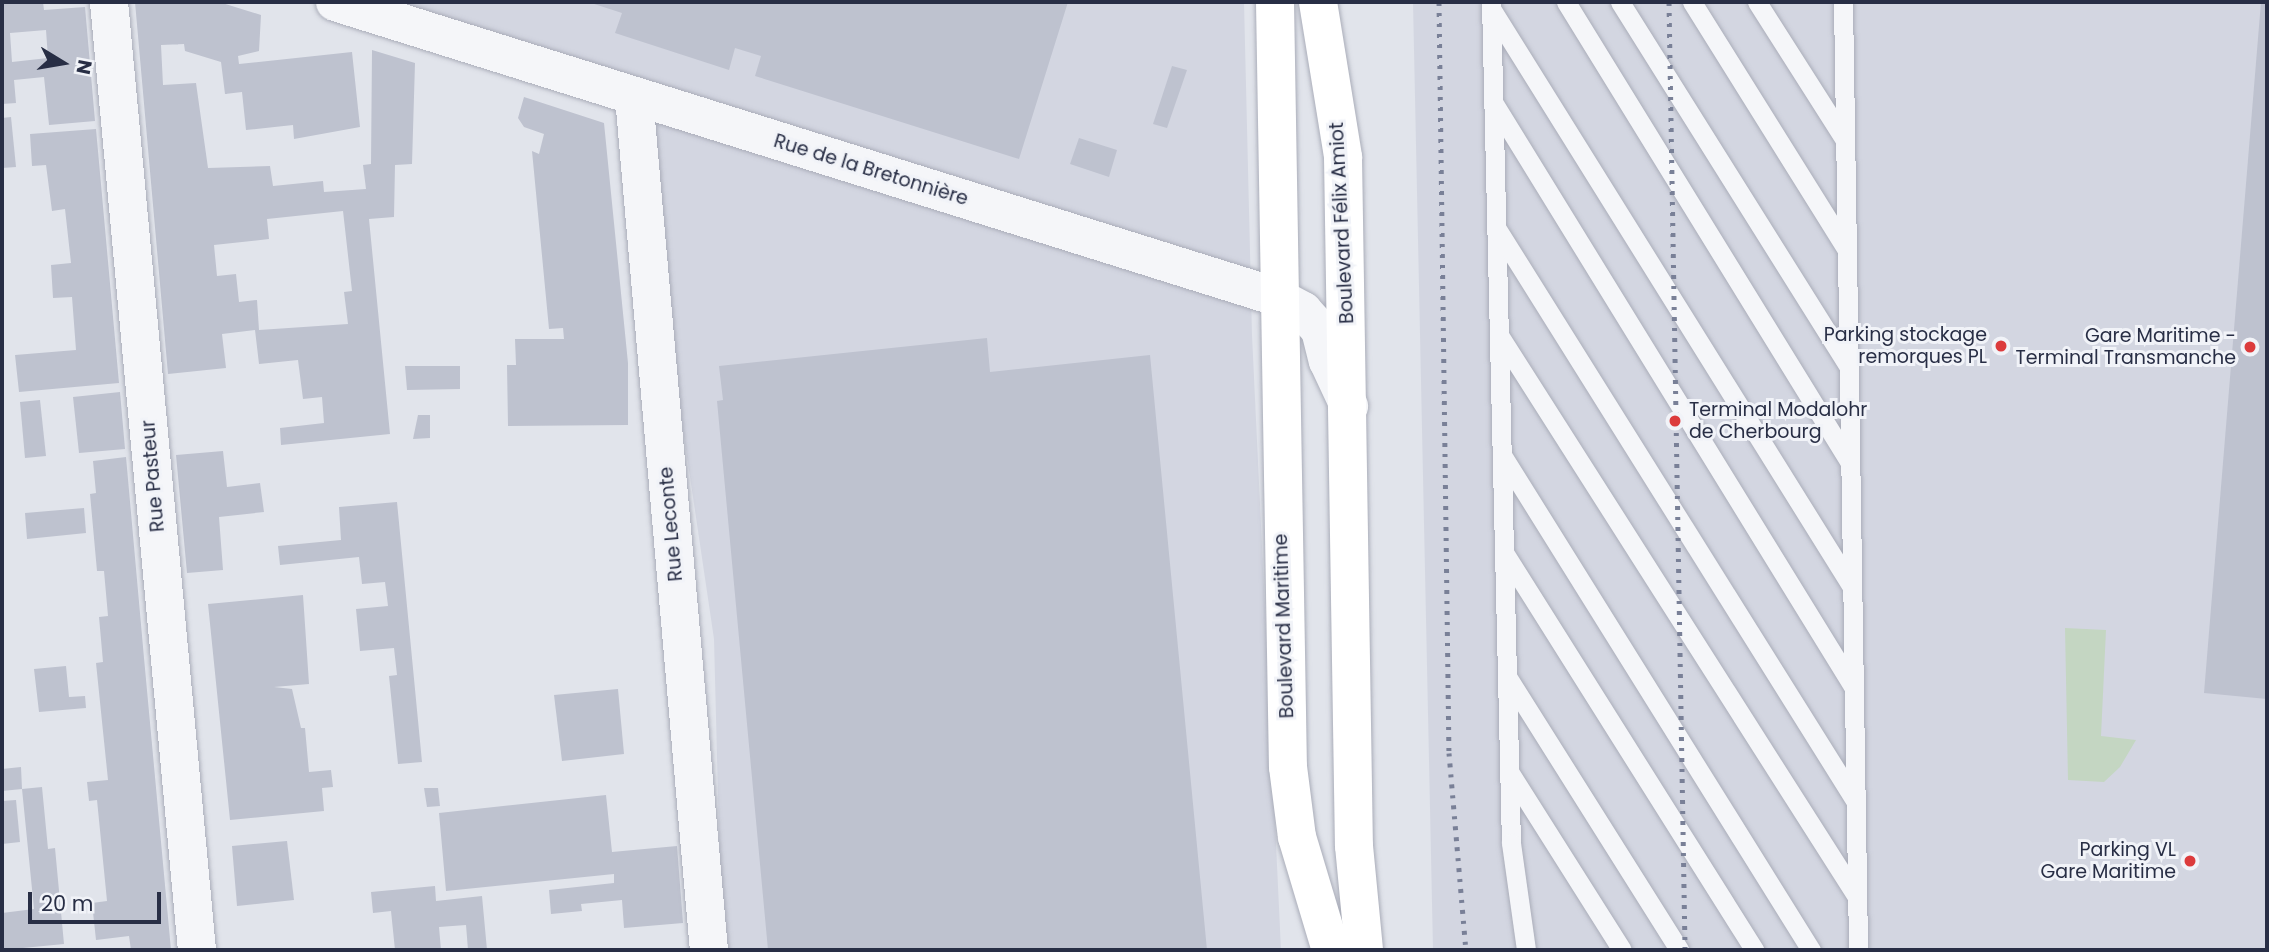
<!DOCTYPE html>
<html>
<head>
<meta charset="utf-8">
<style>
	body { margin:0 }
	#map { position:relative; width:2269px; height:952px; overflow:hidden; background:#e1e4eb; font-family:Poppins,sans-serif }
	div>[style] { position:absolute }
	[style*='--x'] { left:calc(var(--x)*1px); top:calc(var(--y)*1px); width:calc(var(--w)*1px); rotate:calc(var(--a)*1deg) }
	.built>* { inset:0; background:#d3d6e1 }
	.green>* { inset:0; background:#c4d6c2 }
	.building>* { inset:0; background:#bec2cf }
	.roads { filter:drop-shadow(0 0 2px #aaadb9) drop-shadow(0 0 2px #aaadb9) }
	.service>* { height:19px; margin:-9.5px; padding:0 9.5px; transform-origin:9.5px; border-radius:9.5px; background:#f5f6f9 }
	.minor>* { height:38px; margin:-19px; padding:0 19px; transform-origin:19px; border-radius:19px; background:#f5f6f9 }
	.tertiary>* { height:38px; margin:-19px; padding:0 19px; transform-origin:19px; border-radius:19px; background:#f5f6f9 }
	.primary>* { height:38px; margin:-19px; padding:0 19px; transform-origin:19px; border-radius:19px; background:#fff }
	.rail>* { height:5px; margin-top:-2.5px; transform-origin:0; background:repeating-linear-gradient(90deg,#798097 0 3.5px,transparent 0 10.5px) }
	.dots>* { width:19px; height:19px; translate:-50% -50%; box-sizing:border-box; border:4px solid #f1f3f8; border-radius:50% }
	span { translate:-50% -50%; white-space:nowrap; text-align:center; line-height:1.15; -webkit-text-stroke:6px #f1f3f8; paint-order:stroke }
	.street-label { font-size:19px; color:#282e45 }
	.poi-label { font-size:19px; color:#282e45 }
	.right { translate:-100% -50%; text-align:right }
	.left { translate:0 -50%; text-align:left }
	.frame { position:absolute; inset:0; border:4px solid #282e45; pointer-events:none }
	.north { position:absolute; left:28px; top:28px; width:70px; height:70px; -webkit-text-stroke:5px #f1f3f8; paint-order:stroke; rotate:101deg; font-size:19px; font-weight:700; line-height:28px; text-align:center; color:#282e45 }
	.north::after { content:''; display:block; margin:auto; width:24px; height:32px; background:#282e45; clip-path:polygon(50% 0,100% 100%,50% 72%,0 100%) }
	.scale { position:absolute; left:28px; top:892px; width:133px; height:32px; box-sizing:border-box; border:4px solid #282e45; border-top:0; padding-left:9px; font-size:21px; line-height:24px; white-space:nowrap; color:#282e45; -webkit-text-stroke:5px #f1f3f8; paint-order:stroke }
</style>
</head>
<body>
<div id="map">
	<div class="built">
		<div style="clip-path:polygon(358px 2px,1244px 2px,1252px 335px,1281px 950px,722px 950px,714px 639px,634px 98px)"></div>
		<div style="clip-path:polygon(1413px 2px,2267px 2px,2267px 950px,1433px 950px)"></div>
	</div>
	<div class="green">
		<div style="clip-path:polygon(2065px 628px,2106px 630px,2101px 736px,2136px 740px,2120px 767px,2104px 782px,2068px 780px)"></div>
	</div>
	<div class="building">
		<div style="clip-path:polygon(evenodd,2px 2px,43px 2px,44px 10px,85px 7px,95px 121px,49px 125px,44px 77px,14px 80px,16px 103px,2px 104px,2px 2px,46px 30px,48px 58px,12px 62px,10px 33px,46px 30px)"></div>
		<div style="clip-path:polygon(evenodd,135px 2px,219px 2px,261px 15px,259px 51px,238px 56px,239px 64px,352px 52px,360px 127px,294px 139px,293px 125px,246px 130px,242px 92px,225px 94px,221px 62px,185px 51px,184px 44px,161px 45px,163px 85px,196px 83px,208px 168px,270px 166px,273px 186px,323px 181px,324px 192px,366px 189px,363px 165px,371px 164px,372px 50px,415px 63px,412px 164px,395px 165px,394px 217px,369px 219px,390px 434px,281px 445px,280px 428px,324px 423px,322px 397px,303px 399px,298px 360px,259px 364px,255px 330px,222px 334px,226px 368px,168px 374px,135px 2px,343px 211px,352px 291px,344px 292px,348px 324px,259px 330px,257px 300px,239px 302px,236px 274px,217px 276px,214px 245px,269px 239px,267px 219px,343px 211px)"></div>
		<div style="clip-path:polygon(588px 2px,1068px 2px,1019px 159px,755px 76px,761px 56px,735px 48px,729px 70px,615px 33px,622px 13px)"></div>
		<div style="clip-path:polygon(2261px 2px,2267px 2px,2267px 699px,2204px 693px)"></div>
		<div style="clip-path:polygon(1172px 66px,1187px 70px,1167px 128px,1153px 124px)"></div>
		<div style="clip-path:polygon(524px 97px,604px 123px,628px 363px,628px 425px,508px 426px,507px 365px,516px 365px,515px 339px,564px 339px,563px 328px,549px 329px,532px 151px,539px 154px,544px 134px,524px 127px,518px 118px)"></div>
		<div style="clip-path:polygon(11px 117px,16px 167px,2px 168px,2px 118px)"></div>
		<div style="clip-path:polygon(96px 129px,119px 383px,19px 392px,15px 355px,76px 350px,72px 297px,53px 298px,51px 265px,71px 263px,65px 209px,52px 211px,46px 165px,32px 166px,30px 134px)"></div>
		<div style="clip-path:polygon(1079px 138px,1117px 150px,1109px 177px,1070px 164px)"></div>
		<div style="clip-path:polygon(987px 338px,990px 372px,1150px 355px,1207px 950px,768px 950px,717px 401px,723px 400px,719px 366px)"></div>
		<div style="clip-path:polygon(405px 366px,460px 366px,460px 389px,407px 390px)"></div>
		<div style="clip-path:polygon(120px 392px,125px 449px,79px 453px,73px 397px)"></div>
		<div style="clip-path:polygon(40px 400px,46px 456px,25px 458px,20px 402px)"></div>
		<div style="clip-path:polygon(418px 415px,430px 415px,430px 438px,413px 439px)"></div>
		<div style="clip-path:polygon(223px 451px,227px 487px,260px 483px,264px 512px,219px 517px,223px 570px,187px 573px,176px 455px)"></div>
		<div style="clip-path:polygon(126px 457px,144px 658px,171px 950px,131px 950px,129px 936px,96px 940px,92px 903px,107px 901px,97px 800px,89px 801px,87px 782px,108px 780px,96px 663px,103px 662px,99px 617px,108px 616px,104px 571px,97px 571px,90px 494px,96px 493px,93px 461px)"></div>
		<div style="clip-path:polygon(397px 502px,422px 762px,398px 764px,389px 676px,397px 675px,394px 648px,360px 651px,356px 609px,388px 606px,385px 582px,362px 584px,359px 557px,280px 565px,278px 546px,341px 540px,339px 507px)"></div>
		<div style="clip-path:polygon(84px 508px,86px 533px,27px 539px,25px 513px)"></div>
		<div style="clip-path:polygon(303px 595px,309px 684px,274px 687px,292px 689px,301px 728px,305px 728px,309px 772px,331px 770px,333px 787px,322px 788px,324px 811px,230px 820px,208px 604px)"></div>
		<div style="clip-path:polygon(66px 666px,69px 697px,85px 696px,86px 708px,39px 712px,34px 669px)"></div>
		<div style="clip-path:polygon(618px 689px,624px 754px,562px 761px,554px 695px)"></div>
		<div style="clip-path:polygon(21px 767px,22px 789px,42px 787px,48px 849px,55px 848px,64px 944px,2px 950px,2px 913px,34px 909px,22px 789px,2px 791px,2px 769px)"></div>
		<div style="clip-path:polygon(424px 788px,438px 788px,440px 806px,427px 807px)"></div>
		<div style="clip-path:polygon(606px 795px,612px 852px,677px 846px,683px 923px,624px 928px,622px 900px,581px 904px,582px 911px,551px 914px,549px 890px,614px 883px,614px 874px,446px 891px,439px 813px)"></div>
		<div style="clip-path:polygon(16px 800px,20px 842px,2px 844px,2px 801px)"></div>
		<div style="clip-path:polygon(287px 841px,294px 900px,237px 906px,232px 846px)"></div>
		<div style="clip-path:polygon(435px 886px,436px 901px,482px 896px,487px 950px,468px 950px,466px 925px,439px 927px,441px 950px,395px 950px,391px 911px,373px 913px,371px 892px)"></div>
	</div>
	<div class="roads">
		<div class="service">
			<div style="--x:1491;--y:2;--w:841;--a:88.64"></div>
			<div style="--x:1511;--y:843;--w:108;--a:82"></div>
			<div style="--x:1566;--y:2;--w:541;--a:58.36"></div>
			<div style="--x:1620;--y:2;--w:431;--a:57.9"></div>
			<div style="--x:1692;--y:2;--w:292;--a:58"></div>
			<div style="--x:1757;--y:2;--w:164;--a:57.5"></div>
			<div style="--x:1843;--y:2;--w:948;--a:89.09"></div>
			<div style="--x:1492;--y:10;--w:680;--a:58.04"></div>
			<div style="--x:1493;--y:102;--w:688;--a:58.37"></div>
			<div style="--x:1497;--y:229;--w:676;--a:57.93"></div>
			<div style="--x:1499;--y:335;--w:666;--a:57.5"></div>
			<div style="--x:1502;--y:455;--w:584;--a:58.03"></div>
			<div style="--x:1505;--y:554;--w:468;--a:57.8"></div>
			<div style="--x:1508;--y:678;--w:321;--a:57.8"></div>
			<div style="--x:1510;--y:773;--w:209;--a:57.7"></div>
		</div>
		<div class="minor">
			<div style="--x:109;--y:2;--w:952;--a:84.7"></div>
			<div style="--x:634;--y:97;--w:856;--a:84.98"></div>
		</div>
		<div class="tertiary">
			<div style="--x:335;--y:2;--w:987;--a:17.39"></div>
			<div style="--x:1277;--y:297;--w:30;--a:28"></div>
			<div style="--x:1303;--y:311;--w:25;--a:48"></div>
			<div style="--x:1320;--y:330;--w:32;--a:76"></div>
			<div style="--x:1328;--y:361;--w:50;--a:65"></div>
		</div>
		<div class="primary">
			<div style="--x:1275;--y:2;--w:765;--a:89.03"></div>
			<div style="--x:1288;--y:767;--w:71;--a:82.7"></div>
			<div style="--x:1297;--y:837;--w:118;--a:73.3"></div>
			<div style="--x:1318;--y:2;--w:157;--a:80.8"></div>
			<div style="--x:1343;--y:157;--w:689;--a:89.09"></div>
			<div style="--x:1354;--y:846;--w:104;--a:84.5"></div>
		</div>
	</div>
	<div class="rail">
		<div style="--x:1439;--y:2;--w:751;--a:89.24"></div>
		<div style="--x:1449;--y:753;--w:198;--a:85.1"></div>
		<div style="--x:1669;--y:2;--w:948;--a:89.03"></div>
	</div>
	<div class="dots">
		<div style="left:2001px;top:346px;background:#dc3b3c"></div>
		<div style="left:2250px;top:347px;background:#dc3b3c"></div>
		<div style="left:1675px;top:421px;background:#dc3b3c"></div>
		<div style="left:2190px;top:861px;background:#dc3b3c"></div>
	</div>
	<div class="street-label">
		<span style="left:871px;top:170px;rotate:17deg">Rue de la Bretonnière</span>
		<span style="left:1342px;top:223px;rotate:-93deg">Boulevard Félix Amiot</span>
		<span style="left:153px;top:476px;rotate:-95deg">Rue Pasteur</span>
		<span style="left:671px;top:524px;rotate:-95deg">Rue Leconte</span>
		<span style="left:1284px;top:626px;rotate:-92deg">Boulevard Maritime</span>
	</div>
	<div class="poi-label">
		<span class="right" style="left:1987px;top:346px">Parking stockage<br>remorques PL</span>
		<span class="right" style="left:2236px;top:347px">Gare Maritime -<br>Terminal Transmanche</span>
		<span class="left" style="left:1689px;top:421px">Terminal Modalohr<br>de Cherbourg</span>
		<span class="right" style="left:2176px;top:861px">Parking VL<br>Gare Maritime</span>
	</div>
	<div class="frame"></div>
	<div class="north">N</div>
	<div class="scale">20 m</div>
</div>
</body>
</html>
